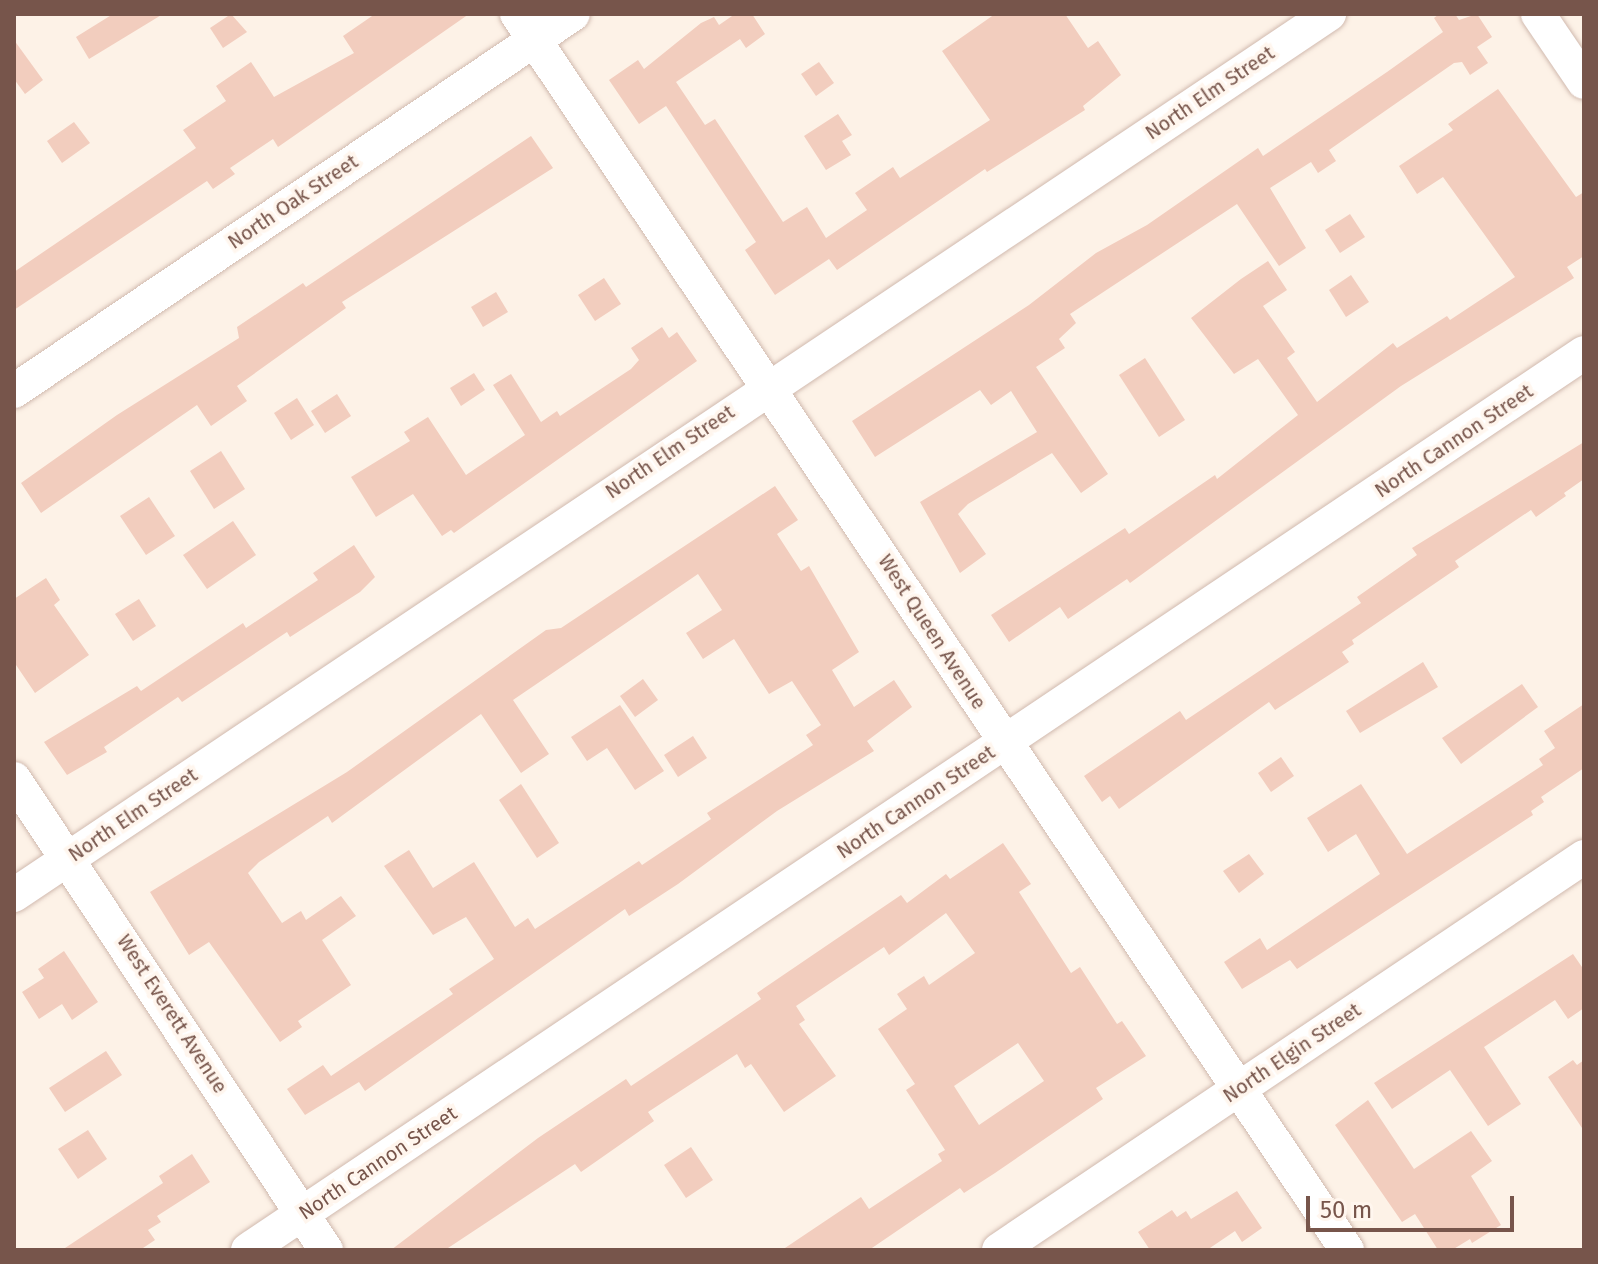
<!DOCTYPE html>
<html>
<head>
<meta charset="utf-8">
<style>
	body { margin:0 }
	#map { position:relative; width:1598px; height:1264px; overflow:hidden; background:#fdf2e7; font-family:"Fira Sans",sans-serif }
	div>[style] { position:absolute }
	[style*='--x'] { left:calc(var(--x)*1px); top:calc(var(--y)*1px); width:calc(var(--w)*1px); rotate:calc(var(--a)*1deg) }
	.building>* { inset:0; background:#f2cdbe }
	.roads { filter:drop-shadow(0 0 2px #d1baaf) drop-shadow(0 0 2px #d1baaf) }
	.minor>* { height:34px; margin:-17px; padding:0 17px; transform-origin:17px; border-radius:17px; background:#fff }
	span { translate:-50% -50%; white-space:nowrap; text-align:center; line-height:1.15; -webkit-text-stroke:7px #fff6ee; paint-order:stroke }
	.street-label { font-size:20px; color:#77554b }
	.frame { position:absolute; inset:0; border:16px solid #77554b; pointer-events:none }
	.scale { position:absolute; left:1306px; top:1196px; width:208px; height:36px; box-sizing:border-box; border:4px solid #77554b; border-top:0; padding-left:10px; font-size:24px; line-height:28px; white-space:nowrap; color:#77554b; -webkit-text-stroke:6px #fff6ee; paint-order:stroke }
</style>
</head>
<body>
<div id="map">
	<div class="building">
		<div style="clip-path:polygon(113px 14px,163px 14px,89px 59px,76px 37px)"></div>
		<div style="clip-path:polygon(231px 14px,247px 32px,223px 48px,210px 28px)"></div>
		<div style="clip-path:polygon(375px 14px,469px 14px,278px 147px,273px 139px,230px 168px,235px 174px,213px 189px,207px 181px,14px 310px,14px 272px,196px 148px,183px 130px,226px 101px,216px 86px,251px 62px,274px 97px,354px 53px,343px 36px)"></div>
		<div style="clip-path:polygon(735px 14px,752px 14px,765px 34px,746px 48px,740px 39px,676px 82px,705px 125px,715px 119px,783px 222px,807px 207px,826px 238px,867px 210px,855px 193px,893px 167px,900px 178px,990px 120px,942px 51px,995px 14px,1065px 14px,1088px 48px,1098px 41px,1121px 75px,1083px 106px,1085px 110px,987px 172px,985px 169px,837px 270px,829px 259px,775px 295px,745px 250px,756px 242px,666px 106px,639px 124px,609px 80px,638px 60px,644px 69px,701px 23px,714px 17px,719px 25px)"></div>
		<div style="clip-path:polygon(1439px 14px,1455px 14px,1459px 20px,1477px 14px,1492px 37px,1477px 47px,1488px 63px,1470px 75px,1462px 62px,1454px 63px,1329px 150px,1336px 161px,1318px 173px,1311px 162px,1270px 188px,1306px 248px,1279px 266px,1237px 204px,1070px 314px,1076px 323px,1059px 339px,1065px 348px,1036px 367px,1108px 474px,1081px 493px,1052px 453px,968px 504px,958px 514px,986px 554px,960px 573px,920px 502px,1037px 432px,1011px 391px,991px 405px,980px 390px,875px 457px,852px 421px,1029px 305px,1096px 253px,1147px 225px,1258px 148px,1263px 156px,1387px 72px,1443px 32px,1434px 18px)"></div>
		<div style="clip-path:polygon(14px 40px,43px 80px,25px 94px,14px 79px)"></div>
		<div style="clip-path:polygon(819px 62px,834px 83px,816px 96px,801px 74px)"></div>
		<div style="clip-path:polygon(1498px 89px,1576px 197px,1584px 192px,1584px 256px,1567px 267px,1574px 278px,1401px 386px,1130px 583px,1127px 579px,1068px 619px,1060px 607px,1009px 642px,991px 615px,1125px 528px,1129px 534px,1215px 475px,1217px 479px,1298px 415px,1258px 359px,1234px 374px,1191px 318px,1241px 279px,1268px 261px,1287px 290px,1263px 306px,1295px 352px,1287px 358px,1317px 402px,1393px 343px,1397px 348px,1447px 316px,1450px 320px,1515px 277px,1443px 177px,1417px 194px,1399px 166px,1453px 130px,1448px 124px)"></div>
		<div style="clip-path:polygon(838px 114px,852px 135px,842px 141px,851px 155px,826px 170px,804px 136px)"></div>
		<div style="clip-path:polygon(74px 122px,90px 143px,62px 163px,47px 141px)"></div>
		<div style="clip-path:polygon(531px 136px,553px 168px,342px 302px,346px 308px,237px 386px,247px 401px,211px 426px,197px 405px,41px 513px,21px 483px,117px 415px,239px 338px,237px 327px,303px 283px,306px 287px,324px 275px)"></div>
		<div style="clip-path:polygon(1350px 214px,1365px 237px,1340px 253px,1325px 230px)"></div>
		<div style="clip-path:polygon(1351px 275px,1369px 302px,1346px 317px,1329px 290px)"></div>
		<div style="clip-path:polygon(604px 278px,621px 304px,595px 321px,578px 295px)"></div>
		<div style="clip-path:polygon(496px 292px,508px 312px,483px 327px,471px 307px)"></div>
		<div style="clip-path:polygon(662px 327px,669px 338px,677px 332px,697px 361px,454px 533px,451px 530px,442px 536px,413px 494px,376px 517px,351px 477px,410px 441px,404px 432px,428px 417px,466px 475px,525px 435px,493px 385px,511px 374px,541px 422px,557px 411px,560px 416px,631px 369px,639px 360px,631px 348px)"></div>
		<div style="clip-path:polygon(1145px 358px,1185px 420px,1159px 437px,1119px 375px)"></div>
		<div style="clip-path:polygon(474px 373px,485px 390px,461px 406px,450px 388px)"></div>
		<div style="clip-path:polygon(337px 394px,351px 416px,325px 433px,311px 411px)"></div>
		<div style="clip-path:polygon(297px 398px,314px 425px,291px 440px,274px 413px)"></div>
		<div style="clip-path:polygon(1584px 442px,1584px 479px,1564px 493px,1566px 496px,1536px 517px,1531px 510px,1455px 561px,1459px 567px,1352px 640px,1354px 644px,1342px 652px,1349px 662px,1275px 710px,1269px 702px,1119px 809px,1110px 796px,1102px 802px,1084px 776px,1180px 711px,1186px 720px,1361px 603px,1357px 597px,1417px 555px,1412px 548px)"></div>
		<div style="clip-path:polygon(221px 451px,245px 489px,214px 509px,190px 471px)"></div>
		<div style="clip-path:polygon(775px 486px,798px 520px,777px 534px,801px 571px,809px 566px,859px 652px,832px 670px,854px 707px,894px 680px,912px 707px,867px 741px,874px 751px,777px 811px,678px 884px,629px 916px,625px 909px,365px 1091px,359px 1082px,305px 1115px,287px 1089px,323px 1065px,331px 1076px,453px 994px,449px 989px,494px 959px,466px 917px,433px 935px,384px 866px,409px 850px,433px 888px,474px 862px,515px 927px,528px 918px,535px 929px,639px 861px,642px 865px,711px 819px,707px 813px,813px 745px,806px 735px,821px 725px,792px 681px,769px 694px,734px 639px,703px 659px,686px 633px,722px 610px,698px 574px,513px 700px,549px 754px,521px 773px,481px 714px,332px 823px,328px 816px,259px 862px,248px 873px,282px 923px,301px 911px,306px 920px,341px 896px,356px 916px,322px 940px,351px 985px,298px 1021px,302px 1027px,280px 1042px,209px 942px,189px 955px,150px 892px,347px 772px,546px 630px,561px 628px)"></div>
		<div style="clip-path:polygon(149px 497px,175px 536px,146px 555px,120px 516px)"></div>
		<div style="clip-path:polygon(233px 521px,256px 555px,207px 589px,183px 555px)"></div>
		<div style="clip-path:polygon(354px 545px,375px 577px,360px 592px,290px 637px,287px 632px,182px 702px,178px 697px,104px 747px,107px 752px,67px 775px,44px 742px,137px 686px,141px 691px,243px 623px,246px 628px,318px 580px,313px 573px)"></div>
		<div style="clip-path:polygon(46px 578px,60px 600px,54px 605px,89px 655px,35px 693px,14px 662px,14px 599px)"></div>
		<div style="clip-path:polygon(139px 599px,156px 626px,133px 641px,115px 614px)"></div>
		<div style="clip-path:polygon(1423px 662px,1438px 687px,1360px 733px,1346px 711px)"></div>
		<div style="clip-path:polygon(643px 679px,658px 700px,635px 717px,620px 696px)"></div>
		<div style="clip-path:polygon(1522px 684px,1538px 707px,1461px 764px,1442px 738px)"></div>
		<div style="clip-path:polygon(1584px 704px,1584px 768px,1541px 797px,1544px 802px,1531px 811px,1533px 815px,1297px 969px,1290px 960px,1242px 989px,1224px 962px,1260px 938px,1267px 950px,1380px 874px,1356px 834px,1328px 852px,1307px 818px,1361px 784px,1407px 854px,1543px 765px,1539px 759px,1555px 748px,1544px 731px)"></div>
		<div style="clip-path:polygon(620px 705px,664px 771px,635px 790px,607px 748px,587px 761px,571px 737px)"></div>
		<div style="clip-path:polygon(693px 736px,707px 758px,678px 777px,664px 755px)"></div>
		<div style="clip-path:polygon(1281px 757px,1294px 776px,1271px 792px,1258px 773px)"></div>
		<div style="clip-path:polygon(521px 784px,559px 843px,537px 858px,499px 800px)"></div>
		<div style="clip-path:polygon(evenodd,1003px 843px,1031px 884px,1019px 892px,1071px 973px,1080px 967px,1117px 1024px,1122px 1021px,1146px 1056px,1096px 1088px,1103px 1099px,995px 1173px,964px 1193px,960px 1188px,869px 1250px,782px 1250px,861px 1197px,869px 1209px,942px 1161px,938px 1154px,945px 1150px,906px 1090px,915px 1084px,878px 1029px,907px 1009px,897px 994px,924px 976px,929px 985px,975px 953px,946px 913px,889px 955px,884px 947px,796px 1006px,805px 1020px,799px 1024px,836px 1076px,784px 1112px,751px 1064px,745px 1068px,737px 1054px,648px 1112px,654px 1121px,581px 1172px,575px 1164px,445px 1250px,391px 1250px,538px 1138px,626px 1079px,631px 1086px,721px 1026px,761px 999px,757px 993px,901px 895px,907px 903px,946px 874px,950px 879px,1003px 843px,1018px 1043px,1044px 1081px,979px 1125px,954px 1086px,1018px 1043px)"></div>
		<div style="clip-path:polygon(1249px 854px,1264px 874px,1239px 893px,1223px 871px)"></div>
		<div style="clip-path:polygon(64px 951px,98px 1002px,72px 1020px,62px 1004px,39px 1019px,22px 992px,44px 978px,38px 969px)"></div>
		<div style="clip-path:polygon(1573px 954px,1584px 970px,1584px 1008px,1568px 1019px,1555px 1000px,1484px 1047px,1521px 1104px,1488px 1126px,1450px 1070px,1392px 1109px,1374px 1083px)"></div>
		<div style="clip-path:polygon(106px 1051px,122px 1075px,65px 1112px,49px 1088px)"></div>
		<div style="clip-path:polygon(1573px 1060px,1577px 1065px,1584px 1060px,1584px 1131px,1548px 1077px)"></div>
		<div style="clip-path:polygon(1368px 1100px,1414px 1169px,1471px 1131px,1492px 1161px,1471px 1176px,1501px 1225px,1472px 1243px,1470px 1239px,1452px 1250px,1438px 1250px,1415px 1214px,1402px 1222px,1335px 1125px)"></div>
		<div style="clip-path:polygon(88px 1130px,107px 1159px,78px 1179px,58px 1149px)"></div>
		<div style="clip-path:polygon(691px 1147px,713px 1180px,686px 1198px,664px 1165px)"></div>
		<div style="clip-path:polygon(192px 1154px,210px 1182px,157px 1216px,161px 1222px,148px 1230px,155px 1240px,140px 1250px,62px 1250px,163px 1183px,159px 1176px)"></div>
		<div style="clip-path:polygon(1237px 1191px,1262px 1228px,1242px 1242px,1235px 1231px,1207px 1250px,1150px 1250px,1138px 1232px,1172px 1210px,1177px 1217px,1186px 1211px,1191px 1219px)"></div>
	</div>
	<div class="roads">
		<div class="minor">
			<div style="--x:517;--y:14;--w:1489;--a:56.12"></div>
			<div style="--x:1538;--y:14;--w:82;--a:55.9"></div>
			<div style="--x:14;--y:391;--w:674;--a:-34"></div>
			<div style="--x:14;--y:779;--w:565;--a:56.48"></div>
			<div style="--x:14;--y:895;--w:1583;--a:-33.82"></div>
			<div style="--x:248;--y:1250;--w:1609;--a:-33.88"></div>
			<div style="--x:999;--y:1250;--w:705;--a:-33.89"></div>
		</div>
	</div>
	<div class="street-label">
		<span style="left:1210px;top:93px;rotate:-34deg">North Elm Street</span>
		<span style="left:293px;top:202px;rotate:-34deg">North Oak Street</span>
		<span style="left:1454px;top:441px;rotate:-34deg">North Cannon Street</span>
		<span style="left:670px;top:452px;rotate:-34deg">North Elm Street</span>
		<span style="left:932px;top:632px;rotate:57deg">West Queen Avenue</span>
		<span style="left:916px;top:802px;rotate:-34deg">North Cannon Street</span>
		<span style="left:133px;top:815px;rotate:-34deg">North Elm Street</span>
		<span style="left:172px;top:1014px;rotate:57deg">West Everett Avenue</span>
		<span style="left:1292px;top:1053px;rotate:-34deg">North Elgin Street</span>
		<span style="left:378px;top:1163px;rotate:-34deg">North Cannon Street</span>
	</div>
	<div class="frame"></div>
	<div class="scale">50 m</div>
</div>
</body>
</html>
